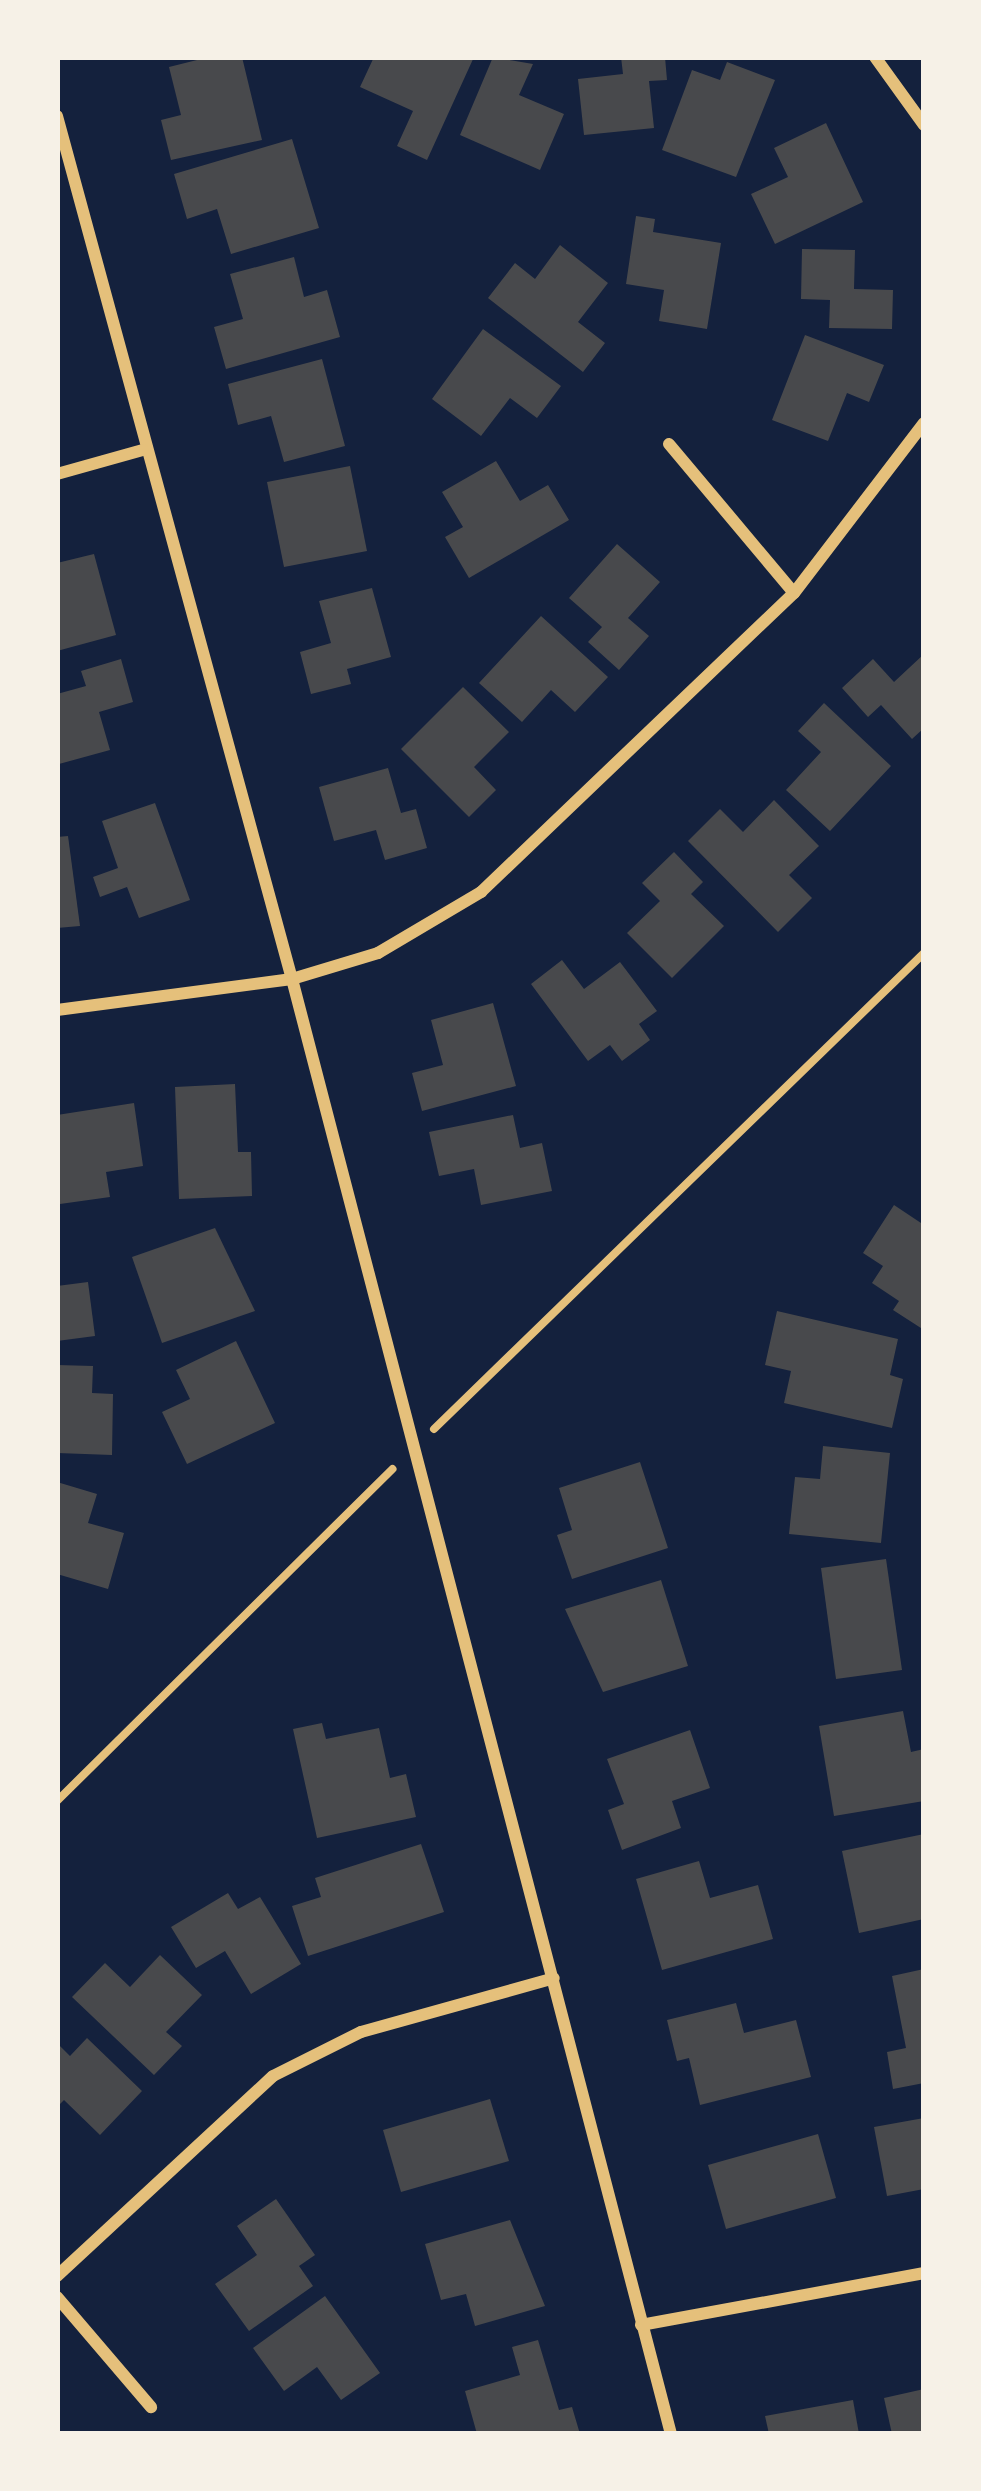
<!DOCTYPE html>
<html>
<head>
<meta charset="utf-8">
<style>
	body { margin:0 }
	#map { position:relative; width:981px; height:2491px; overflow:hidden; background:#14213d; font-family:Karla,sans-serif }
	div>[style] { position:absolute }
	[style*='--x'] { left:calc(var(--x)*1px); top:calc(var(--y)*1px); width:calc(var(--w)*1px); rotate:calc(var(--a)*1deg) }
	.building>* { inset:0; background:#48494c }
	.path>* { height:8px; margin:-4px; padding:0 4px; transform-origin:4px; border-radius:4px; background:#e5c07b }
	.minor>* { height:12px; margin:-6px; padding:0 6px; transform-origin:6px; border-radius:6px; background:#e5c07b }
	span { translate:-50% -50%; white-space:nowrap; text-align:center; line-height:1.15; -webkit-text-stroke:12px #f6f1e7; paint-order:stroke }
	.frame { position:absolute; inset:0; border:60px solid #f6f1e7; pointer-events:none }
</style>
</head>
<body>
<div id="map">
	<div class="building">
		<div style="clip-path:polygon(209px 57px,242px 57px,262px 140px,171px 160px,161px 120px,181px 115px,169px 67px)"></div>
		<div style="clip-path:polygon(374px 57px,474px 57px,427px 160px,397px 146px,413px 111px,360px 87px)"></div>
		<div style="clip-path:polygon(493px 57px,533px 64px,519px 95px,564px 114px,540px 170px,460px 135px)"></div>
		<div style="clip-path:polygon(621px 57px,665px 57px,667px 80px,649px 81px,654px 128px,584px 135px,578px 79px,623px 74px)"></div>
		<div style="clip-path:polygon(727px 62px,775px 80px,736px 177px,662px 150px,692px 70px,720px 80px)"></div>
		<div style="clip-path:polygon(826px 123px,863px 202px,775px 244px,751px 194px,788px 177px,774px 148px)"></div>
		<div style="clip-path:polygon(292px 139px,319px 228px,231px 254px,217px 209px,187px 219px,174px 174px)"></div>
		<div style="clip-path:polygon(636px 216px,655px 219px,653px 232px,721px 243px,707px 329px,659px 321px,664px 290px,626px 284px)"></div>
		<div style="clip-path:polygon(560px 245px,608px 283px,578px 322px,605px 343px,583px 372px,488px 298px,515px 263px,535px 279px)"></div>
		<div style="clip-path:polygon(802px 249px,855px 250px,854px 289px,893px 290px,892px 329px,829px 328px,830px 300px,801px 299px)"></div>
		<div style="clip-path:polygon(294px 257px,304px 297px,327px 290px,340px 337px,226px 369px,214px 327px,243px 319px,230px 274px)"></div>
		<div style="clip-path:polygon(483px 329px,561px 386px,537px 418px,510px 398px,481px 436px,432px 399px)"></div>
		<div style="clip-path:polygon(805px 335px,884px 365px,869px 402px,847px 393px,828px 441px,772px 420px)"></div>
		<div style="clip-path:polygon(322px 359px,345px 446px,284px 462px,271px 416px,238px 425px,228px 384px)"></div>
		<div style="clip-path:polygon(496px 461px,520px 501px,548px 485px,569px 520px,469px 578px,445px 537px,463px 527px,442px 492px)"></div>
		<div style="clip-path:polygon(350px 466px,367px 551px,284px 567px,267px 482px)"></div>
		<div style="clip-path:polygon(617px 544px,660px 582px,628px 618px,649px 636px,619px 670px,588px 642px,602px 627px,569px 598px)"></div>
		<div style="clip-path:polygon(94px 554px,116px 635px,57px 651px,57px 563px)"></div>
		<div style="clip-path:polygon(372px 588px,391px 657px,347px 669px,351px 684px,311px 694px,300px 652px,331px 643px,319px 601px)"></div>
		<div style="clip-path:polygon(541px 616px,608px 677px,575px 712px,551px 690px,522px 722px,479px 683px)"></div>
		<div style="clip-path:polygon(924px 654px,924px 728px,912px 739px,881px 705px,868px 717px,842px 688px,873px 659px,894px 682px)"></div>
		<div style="clip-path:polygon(121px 659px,133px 702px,99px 712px,110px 750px,59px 764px,57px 694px,86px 686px,81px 671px)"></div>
		<div style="clip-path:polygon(463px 687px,509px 732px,474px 767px,496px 790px,469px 817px,401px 749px)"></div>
		<div style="clip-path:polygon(824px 703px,891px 766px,830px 831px,786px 790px,821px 752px,798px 731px)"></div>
		<div style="clip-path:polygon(388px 768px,401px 813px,416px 809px,427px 848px,385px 860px,376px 830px,334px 841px,319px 787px)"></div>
		<div style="clip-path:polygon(774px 800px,819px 846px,789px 875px,812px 898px,778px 932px,688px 841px,720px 809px,743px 832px)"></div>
		<div style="clip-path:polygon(155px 803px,190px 900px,139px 918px,127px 887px,100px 897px,93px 877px,118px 868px,102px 821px)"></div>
		<div style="clip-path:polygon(68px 836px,80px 926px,57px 928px,57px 837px)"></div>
		<div style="clip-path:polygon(674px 852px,703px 882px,691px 894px,724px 926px,672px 978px,627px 933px,660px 901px,642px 883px)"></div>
		<div style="clip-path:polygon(562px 960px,584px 989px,620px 962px,657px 1011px,639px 1024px,650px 1040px,622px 1061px,610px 1045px,588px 1061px,531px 984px)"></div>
		<div style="clip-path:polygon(493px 1003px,516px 1086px,422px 1111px,412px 1073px,443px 1065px,431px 1020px)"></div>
		<div style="clip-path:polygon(235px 1084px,238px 1152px,251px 1152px,252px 1196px,179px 1199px,175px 1087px)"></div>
		<div style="clip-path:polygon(134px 1103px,143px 1166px,106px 1172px,110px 1197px,60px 1204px,57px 1115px)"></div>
		<div style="clip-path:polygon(513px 1115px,520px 1148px,542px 1143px,552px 1191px,481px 1205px,474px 1169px,439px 1176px,429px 1132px)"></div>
		<div style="clip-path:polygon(894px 1205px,924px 1225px,924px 1330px,893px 1310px,899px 1301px,872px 1283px,883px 1266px,863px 1253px)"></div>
		<div style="clip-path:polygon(215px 1228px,255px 1311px,162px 1343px,132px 1257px)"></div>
		<div style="clip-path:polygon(88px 1282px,95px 1336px,57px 1341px,57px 1286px)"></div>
		<div style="clip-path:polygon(777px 1311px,898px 1339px,890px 1375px,903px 1379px,892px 1428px,784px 1403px,791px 1371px,765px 1365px)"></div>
		<div style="clip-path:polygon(236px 1341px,275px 1423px,187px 1464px,162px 1412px,190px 1399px,176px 1370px)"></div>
		<div style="clip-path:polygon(57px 1365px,93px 1366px,92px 1393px,113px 1394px,112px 1455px,57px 1453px)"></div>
		<div style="clip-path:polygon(823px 1446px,890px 1453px,881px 1543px,789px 1534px,795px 1477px,820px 1479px)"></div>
		<div style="clip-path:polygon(640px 1462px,668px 1548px,572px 1579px,557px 1535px,572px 1530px,559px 1488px)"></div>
		<div style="clip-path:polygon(57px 1482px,97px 1494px,88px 1523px,124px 1533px,108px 1589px,57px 1574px)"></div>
		<div style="clip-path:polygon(886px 1559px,902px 1670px,836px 1679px,821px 1568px)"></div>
		<div style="clip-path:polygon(661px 1580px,688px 1666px,603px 1692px,565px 1609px)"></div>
		<div style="clip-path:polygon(903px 1711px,911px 1752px,924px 1749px,924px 1801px,834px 1816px,819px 1726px)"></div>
		<div style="clip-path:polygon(322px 1723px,326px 1739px,379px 1728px,390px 1778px,406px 1774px,416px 1817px,317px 1838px,293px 1729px)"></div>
		<div style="clip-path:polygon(690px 1730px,710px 1788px,672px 1801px,681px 1828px,622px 1850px,608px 1810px,624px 1804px,607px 1759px)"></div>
		<div style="clip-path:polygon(924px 1834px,924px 1919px,859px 1933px,842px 1851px)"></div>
		<div style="clip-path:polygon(421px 1844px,444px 1912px,308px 1956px,292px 1906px,321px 1897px,315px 1878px)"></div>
		<div style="clip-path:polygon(699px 1861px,710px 1898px,758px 1885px,773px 1939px,662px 1970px,636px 1879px)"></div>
		<div style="clip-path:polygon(228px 1893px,238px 1909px,260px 1897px,301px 1964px,251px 1994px,225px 1951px,196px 1968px,171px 1927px)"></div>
		<div style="clip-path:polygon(160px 1955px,202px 1995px,166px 2032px,182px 2046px,154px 2075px,72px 1997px,105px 1963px,130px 1987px)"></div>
		<div style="clip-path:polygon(924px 1969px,924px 2083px,893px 2089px,887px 2052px,906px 2048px,892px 1976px)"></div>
		<div style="clip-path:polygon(736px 2003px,744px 2033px,796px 2020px,811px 2077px,700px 2105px,689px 2058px,677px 2061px,667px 2020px)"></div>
		<div style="clip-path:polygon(87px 2038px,142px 2091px,100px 2135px,64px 2100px,57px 2107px,57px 2043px,70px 2056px)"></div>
		<div style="clip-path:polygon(490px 2099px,509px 2161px,401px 2192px,383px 2130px)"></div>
		<div style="clip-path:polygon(924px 2118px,924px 2189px,887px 2196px,874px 2127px)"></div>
		<div style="clip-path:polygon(818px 2134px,836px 2198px,726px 2229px,708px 2165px)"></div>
		<div style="clip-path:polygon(276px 2199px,315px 2255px,299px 2266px,313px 2286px,249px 2331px,215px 2284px,257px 2255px,237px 2226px)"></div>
		<div style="clip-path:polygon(510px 2220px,545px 2306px,475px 2326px,466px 2294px,441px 2300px,425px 2244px)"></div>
		<div style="clip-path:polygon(325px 2296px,380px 2373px,341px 2400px,317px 2367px,284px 2391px,253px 2348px)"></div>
		<div style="clip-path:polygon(538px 2340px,559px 2410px,572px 2407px,580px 2434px,477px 2434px,465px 2391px,520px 2375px,512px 2347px)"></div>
		<div style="clip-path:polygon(924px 2389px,924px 2434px,892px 2434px,884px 2398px)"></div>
		<div style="clip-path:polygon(853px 2400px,859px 2434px,769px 2434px,765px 2416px)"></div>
	</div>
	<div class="path">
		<div style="--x:434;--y:1429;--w:683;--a:-44.17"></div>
		<div style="--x:57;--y:1801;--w:472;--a:-44.7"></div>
	</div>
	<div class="minor">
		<div style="--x:875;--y:57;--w:84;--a:54.2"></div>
		<div style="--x:57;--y:116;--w:894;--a:74.77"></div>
		<div style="--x:292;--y:979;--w:1504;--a:75.4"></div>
		<div style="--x:669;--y:444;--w:194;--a:50"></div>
		<div style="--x:57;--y:474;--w:89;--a:-15.6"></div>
		<div style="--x:57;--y:1010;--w:237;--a:-7.5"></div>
		<div style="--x:292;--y:979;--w:90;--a:-16.8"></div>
		<div style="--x:378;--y:953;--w:120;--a:-30.6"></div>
		<div style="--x:481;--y:892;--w:433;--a:-43.7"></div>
		<div style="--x:794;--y:593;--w:214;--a:-52.6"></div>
		<div style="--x:57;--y:2276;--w:294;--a:-42.8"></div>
		<div style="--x:273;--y:2076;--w:98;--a:-26.6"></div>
		<div style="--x:361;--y:2032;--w:200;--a:-15.6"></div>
		<div style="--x:57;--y:2297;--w:145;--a:49.5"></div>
		<div style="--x:641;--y:2325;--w:288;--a:-10.4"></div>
	</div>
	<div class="frame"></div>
</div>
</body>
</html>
